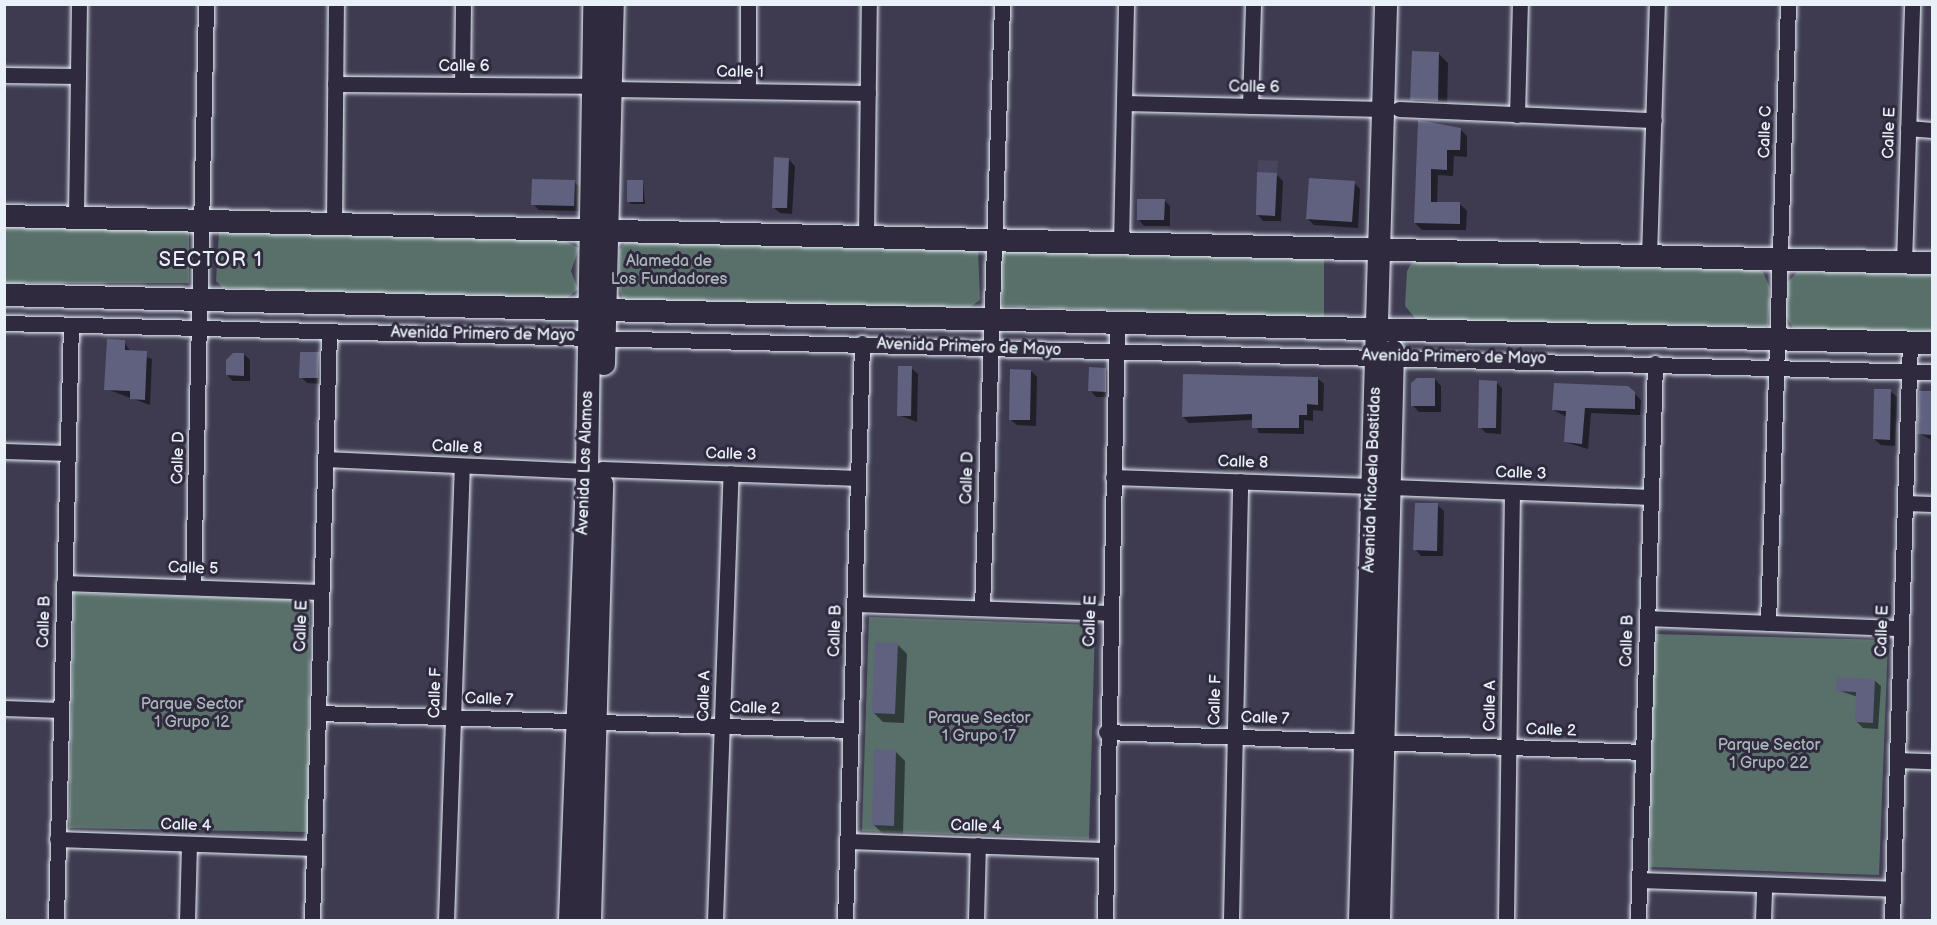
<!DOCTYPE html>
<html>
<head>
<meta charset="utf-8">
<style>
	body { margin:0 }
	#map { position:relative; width:1937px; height:925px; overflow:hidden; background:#3e3a50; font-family:"Balsamiq Sans",sans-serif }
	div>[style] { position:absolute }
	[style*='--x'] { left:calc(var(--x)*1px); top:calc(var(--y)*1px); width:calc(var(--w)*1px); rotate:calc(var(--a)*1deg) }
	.built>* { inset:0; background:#48465e }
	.green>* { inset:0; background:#596f6a }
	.shadow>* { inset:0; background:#0007 }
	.building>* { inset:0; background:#60617e }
	.roads { filter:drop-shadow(0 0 2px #e8f1f8) drop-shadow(0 0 2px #e8f1f8) }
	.street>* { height:15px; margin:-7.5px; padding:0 7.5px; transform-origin:7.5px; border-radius:7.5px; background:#2f2a3d }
	.secondary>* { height:22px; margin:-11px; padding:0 11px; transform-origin:11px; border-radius:11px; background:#2f2a3d }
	span { translate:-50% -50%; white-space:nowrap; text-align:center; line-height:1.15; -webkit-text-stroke:6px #2f2a3d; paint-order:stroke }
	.street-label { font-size:16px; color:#e8f1f8 }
	.park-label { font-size:16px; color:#a8b6b8 }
	.quarter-label { font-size:20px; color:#e8f1f8; letter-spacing:1.5px }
	.frame { position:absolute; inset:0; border:6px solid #e8f1f8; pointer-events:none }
</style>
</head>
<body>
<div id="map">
	<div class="built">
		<div style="clip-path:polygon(1258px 160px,1278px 161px,1275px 216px,1256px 215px)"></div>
	</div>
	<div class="green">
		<div style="clip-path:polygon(5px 222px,189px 228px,189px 283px,5px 283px)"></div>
		<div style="clip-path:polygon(219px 232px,558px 238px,579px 248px,571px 271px,578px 289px,566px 299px,223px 288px,216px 281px)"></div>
		<div style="clip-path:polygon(627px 240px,978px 248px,980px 300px,970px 307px,636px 304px,622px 298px,619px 287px,619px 250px)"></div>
		<div style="clip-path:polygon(999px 251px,1324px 254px,1324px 319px,1003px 306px)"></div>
		<div style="clip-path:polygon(1414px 258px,1752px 268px,1763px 272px,1770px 288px,1768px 326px,1755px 333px,1416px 319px,1405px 306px,1407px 271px)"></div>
		<div style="clip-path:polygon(1797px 272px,1932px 274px,1932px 335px,1794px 330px,1786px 316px,1788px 282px)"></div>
		<div style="clip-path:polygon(74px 593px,310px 600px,308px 832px,69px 828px)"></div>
		<div style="clip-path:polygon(869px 617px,1095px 625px,1089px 839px,862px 831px)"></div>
		<div style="clip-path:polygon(1653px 634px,1888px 640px,1879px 875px,1650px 867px)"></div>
	</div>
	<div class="shadow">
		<div style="clip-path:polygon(1439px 54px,1448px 63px,1447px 110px,1421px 109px,1412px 99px)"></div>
		<div style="clip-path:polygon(1420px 121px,1460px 129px,1467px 136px,1467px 157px,1454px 156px,1453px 176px,1438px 175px,1437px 203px,1460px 204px,1467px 211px,1466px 230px,1422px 230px,1415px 223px)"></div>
		<div style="clip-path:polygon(789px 160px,795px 166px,792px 214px,780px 213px,773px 207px)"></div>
		<div style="clip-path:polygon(1277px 175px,1283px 181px,1281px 221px,1263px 221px,1257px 214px)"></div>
		<div style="clip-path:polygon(574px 182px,581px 188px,580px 211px,539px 210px,533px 204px)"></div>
		<div style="clip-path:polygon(643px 182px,645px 204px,631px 204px,628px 201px)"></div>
		<div style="clip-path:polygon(1354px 183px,1360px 189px,1358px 228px,1314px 225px,1308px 219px)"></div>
		<div style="clip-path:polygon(1164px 200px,1170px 206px,1170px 226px,1144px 226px,1138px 219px)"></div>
		<div style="clip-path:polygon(124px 342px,131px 352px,152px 359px,150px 405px,106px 389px)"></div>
		<div style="clip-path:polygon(244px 354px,250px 360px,250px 381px,233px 381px,227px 375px,228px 361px)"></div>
		<div style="clip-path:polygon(318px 354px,324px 360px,324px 384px,307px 383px,301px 377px)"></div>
		<div style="clip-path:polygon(911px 368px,918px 374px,917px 422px,898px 415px)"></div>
		<div style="clip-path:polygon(1106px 369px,1112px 375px,1112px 397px,1096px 397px,1090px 390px)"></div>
		<div style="clip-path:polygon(1031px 371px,1037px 377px,1036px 426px,1017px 425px,1010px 419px)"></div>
		<div style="clip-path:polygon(1317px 378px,1324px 384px,1323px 411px,1313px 410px,1313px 421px,1304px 420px,1304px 434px,1259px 433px,1253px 420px,1189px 423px,1183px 417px)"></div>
		<div style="clip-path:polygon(1435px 379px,1441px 386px,1441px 412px,1419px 412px,1412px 405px)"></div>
		<div style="clip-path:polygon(1496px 382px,1502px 388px,1501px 434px,1486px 433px,1480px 427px)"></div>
		<div style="clip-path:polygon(1628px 387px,1641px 400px,1640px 415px,1591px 413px,1588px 449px,1565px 442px,1567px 417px,1553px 410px)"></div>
		<div style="clip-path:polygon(1890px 391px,1897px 397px,1895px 446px,1881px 445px,1874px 439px)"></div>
		<div style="clip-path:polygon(1920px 392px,1932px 393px,1932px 440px,1918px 433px)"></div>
		<div style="clip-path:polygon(1437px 505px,1444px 511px,1443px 556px,1421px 556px,1415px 549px)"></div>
		<div style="clip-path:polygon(897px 644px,907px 654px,904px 723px,883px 722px,874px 713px)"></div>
		<div style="clip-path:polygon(1874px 680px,1881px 686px,1878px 729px,1863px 728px,1857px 722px,1858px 697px,1837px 690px)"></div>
		<div style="clip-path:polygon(896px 752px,905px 761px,903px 835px,883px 834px,874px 825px)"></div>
	</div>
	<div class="building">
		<div style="clip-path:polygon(1412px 51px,1439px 52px,1438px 101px,1410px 100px)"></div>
		<div style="clip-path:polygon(1418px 120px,1461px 128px,1460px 150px,1447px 150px,1447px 170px,1431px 169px,1431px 202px,1460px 202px,1460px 224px,1414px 223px)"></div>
		<div style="clip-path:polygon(774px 157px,789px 158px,787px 208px,772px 208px)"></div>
		<div style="clip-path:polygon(1257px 172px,1277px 173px,1275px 216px,1256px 215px)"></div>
		<div style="clip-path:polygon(1309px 178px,1355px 181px,1352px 222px,1306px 219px)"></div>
		<div style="clip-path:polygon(532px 179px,575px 180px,574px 206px,531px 205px)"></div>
		<div style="clip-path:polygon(627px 180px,643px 180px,643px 202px,627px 202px)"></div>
		<div style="clip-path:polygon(1137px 199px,1165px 199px,1164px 220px,1137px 220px)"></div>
		<div style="clip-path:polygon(107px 339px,125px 340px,125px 350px,147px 351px,145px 400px,130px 399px,130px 391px,104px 390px)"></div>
		<div style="clip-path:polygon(300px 352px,319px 352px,318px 378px,299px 378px)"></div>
		<div style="clip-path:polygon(233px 353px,244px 353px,244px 376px,226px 375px,226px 360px)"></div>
		<div style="clip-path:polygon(898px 366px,912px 366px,911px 416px,897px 416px)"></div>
		<div style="clip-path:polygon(1089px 367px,1106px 368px,1106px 392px,1088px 391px)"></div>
		<div style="clip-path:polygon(1010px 369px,1031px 370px,1030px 420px,1009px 420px)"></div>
		<div style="clip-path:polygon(1183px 374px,1318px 377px,1318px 405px,1307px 404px,1307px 415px,1299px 415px,1299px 428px,1252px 428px,1252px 414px,1182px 417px)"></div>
		<div style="clip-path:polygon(1417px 378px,1435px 378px,1435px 406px,1411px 406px,1411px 383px)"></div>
		<div style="clip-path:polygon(1479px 380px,1497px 381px,1496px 428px,1478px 428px)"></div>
		<div style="clip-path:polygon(1554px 383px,1628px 386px,1635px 392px,1635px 409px,1585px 408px,1582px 444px,1564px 442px,1566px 411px,1552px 410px)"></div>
		<div style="clip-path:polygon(1874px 389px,1891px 389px,1890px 440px,1873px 439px)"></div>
		<div style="clip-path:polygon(1919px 391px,1932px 391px,1932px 435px,1917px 434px)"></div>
		<div style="clip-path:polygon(1415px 503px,1438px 503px,1437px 551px,1413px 550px)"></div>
		<div style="clip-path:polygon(875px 642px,898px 643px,895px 714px,872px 713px)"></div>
		<div style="clip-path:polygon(1837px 677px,1875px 679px,1873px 723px,1855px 722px,1856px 692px,1836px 691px)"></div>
		<div style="clip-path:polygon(874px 749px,896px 750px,894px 826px,872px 825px)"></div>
	</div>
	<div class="roads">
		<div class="street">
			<div style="--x:4;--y:75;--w:74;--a:0.8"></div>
			<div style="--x:335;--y:84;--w:257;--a:0.4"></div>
			<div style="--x:462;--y:85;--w:81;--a:-89.3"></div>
			<div style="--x:611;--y:89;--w:257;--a:0.9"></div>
			<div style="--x:748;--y:91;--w:87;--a:-90"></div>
			<div style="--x:1124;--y:103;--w:260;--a:1.3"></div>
			<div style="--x:1250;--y:106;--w:102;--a:-88.3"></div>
			<div style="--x:1399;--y:109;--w:255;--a:2.5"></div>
			<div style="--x:1517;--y:115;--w:111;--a:-88.5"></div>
			<div style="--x:1908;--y:128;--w:24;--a:5"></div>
			<div style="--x:76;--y:217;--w:213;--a:-89.2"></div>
			<div style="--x:334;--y:225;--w:221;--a:-89.5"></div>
			<div style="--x:866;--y:236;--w:232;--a:-89.3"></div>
			<div style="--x:1121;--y:244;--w:240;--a:-88.8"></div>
			<div style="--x:1649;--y:256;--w:252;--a:-88.2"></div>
			<div style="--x:1904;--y:263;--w:259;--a:-88.2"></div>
			<div style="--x:4;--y:323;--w:1929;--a:1.46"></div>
			<div style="--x:4;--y:451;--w:64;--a:1.8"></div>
			<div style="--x:325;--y:459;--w:262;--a:2.6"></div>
			<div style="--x:602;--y:469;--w:256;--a:2"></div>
			<div style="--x:1113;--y:477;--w:258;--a:2"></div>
			<div style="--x:1391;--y:487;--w:260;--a:2.2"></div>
			<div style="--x:1905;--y:503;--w:27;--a:2"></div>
			<div style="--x:64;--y:583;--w:257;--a:2"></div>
			<div style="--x:193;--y:587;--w:583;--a:-88.72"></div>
			<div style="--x:855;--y:604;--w:254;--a:2"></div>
			<div style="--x:982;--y:608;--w:604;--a:-88.1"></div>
			<div style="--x:1647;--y:618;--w:254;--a:2.3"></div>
			<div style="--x:1768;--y:623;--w:619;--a:-88.15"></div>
			<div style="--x:4;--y:708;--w:57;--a:2"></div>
			<div style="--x:318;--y:713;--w:533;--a:1.83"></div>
			<div style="--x:1106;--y:732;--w:537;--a:2.13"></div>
			<div style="--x:1897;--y:760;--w:35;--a:2"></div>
			<div style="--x:57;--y:839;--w:257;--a:2"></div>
			<div style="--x:848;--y:841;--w:255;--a:2"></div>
			<div style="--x:1639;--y:880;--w:254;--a:2"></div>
			<div style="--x:56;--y:920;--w:595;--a:-88.56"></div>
			<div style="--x:187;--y:920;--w:76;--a:-88.5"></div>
			<div style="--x:312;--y:920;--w:588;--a:-88.34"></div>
			<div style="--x:446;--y:920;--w:453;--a:-88"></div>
			<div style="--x:715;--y:920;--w:447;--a:-88"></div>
			<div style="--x:845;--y:920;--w:577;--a:-88.31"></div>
			<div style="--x:976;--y:920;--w:75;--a:-88.5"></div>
			<div style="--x:1105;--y:920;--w:597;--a:-88.85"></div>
			<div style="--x:1231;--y:920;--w:439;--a:-88.8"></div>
			<div style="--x:1506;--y:920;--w:428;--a:-89.2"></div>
			<div style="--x:1638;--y:920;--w:557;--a:-88.25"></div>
			<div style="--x:1763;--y:920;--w:35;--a:-88"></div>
			<div style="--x:1892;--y:920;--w:578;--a:-88.22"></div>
		</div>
		<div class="secondary">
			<div style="--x:4;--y:216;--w:1929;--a:1.4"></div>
			<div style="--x:4;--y:295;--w:1929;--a:1.43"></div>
			<div style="--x:604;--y:364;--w:360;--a:-88.6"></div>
			<div style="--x:570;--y:920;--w:449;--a:-87.8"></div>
			<div style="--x:587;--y:471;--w:467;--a:-89.1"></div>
			<div style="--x:590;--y:920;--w:436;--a:-88.4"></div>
			<div style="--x:1360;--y:920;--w:916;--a:-88.37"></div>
			<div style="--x:1379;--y:920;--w:569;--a:-88.59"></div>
		</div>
	</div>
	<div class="street-label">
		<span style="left:464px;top:67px">Calle 6</span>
		<span style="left:740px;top:73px;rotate:1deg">Calle 1</span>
		<span style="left:1254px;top:88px;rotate:1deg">Calle 6</span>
		<span style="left:1766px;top:132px;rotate:-88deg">Calle C</span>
		<span style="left:1890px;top:133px;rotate:-88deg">Calle E</span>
		<span style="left:483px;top:335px;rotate:1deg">Avenida Primero de Mayo</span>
		<span style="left:969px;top:348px;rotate:2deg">Avenida Primero de Mayo</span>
		<span style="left:1454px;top:358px;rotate:1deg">Avenida Primero de Mayo</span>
		<span style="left:457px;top:448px;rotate:3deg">Calle 8</span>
		<span style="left:731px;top:455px;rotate:2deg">Calle 3</span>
		<span style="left:179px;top:458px;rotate:-88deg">Calle D</span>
		<span style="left:586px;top:463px;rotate:-88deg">Avenida Los Alamos</span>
		<span style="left:1243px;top:463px;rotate:2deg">Calle 8</span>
		<span style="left:1521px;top:474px;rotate:2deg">Calle 3</span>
		<span style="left:968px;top:478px;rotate:-88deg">Calle D</span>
		<span style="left:1373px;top:480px;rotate:-88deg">Avenida Micaela Bastidas</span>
		<span style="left:193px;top:569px;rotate:2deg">Calle 5</span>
		<span style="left:1091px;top:621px;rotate:-88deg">Calle E</span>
		<span style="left:45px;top:622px;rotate:-88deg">Calle B</span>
		<span style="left:302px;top:626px;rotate:-88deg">Calle E</span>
		<span style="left:836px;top:631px;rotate:-88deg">Calle B</span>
		<span style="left:1883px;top:631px;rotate:-88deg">Calle E</span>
		<span style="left:1628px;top:641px;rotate:-88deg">Calle B</span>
		<span style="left:436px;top:693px;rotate:-88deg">Calle F</span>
		<span style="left:705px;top:696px;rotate:-88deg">Calle A</span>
		<span style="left:489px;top:700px;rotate:2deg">Calle 7</span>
		<span style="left:1216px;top:700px;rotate:-88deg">Calle F</span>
		<span style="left:1491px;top:706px;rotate:-89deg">Calle A</span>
		<span style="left:755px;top:709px;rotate:2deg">Calle 2</span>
		<span style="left:1265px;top:719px;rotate:2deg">Calle 7</span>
		<span style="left:1551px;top:731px;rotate:2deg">Calle 2</span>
		<span style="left:186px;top:826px;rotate:2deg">Calle 4</span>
		<span style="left:976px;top:827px;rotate:2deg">Calle 4</span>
	</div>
	<div class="park-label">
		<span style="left:669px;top:271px">Alameda de<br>Los Fundadores</span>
		<span style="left:192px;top:714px">Parque Sector<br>1 Grupo 12</span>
		<span style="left:979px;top:728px">Parque Sector<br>1 Grupo 17</span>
		<span style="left:1769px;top:755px">Parque Sector<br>1 Grupo 22</span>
	</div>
	<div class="quarter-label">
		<span style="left:211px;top:260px">SECTOR 1</span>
	</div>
	<div class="frame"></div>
</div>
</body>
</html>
